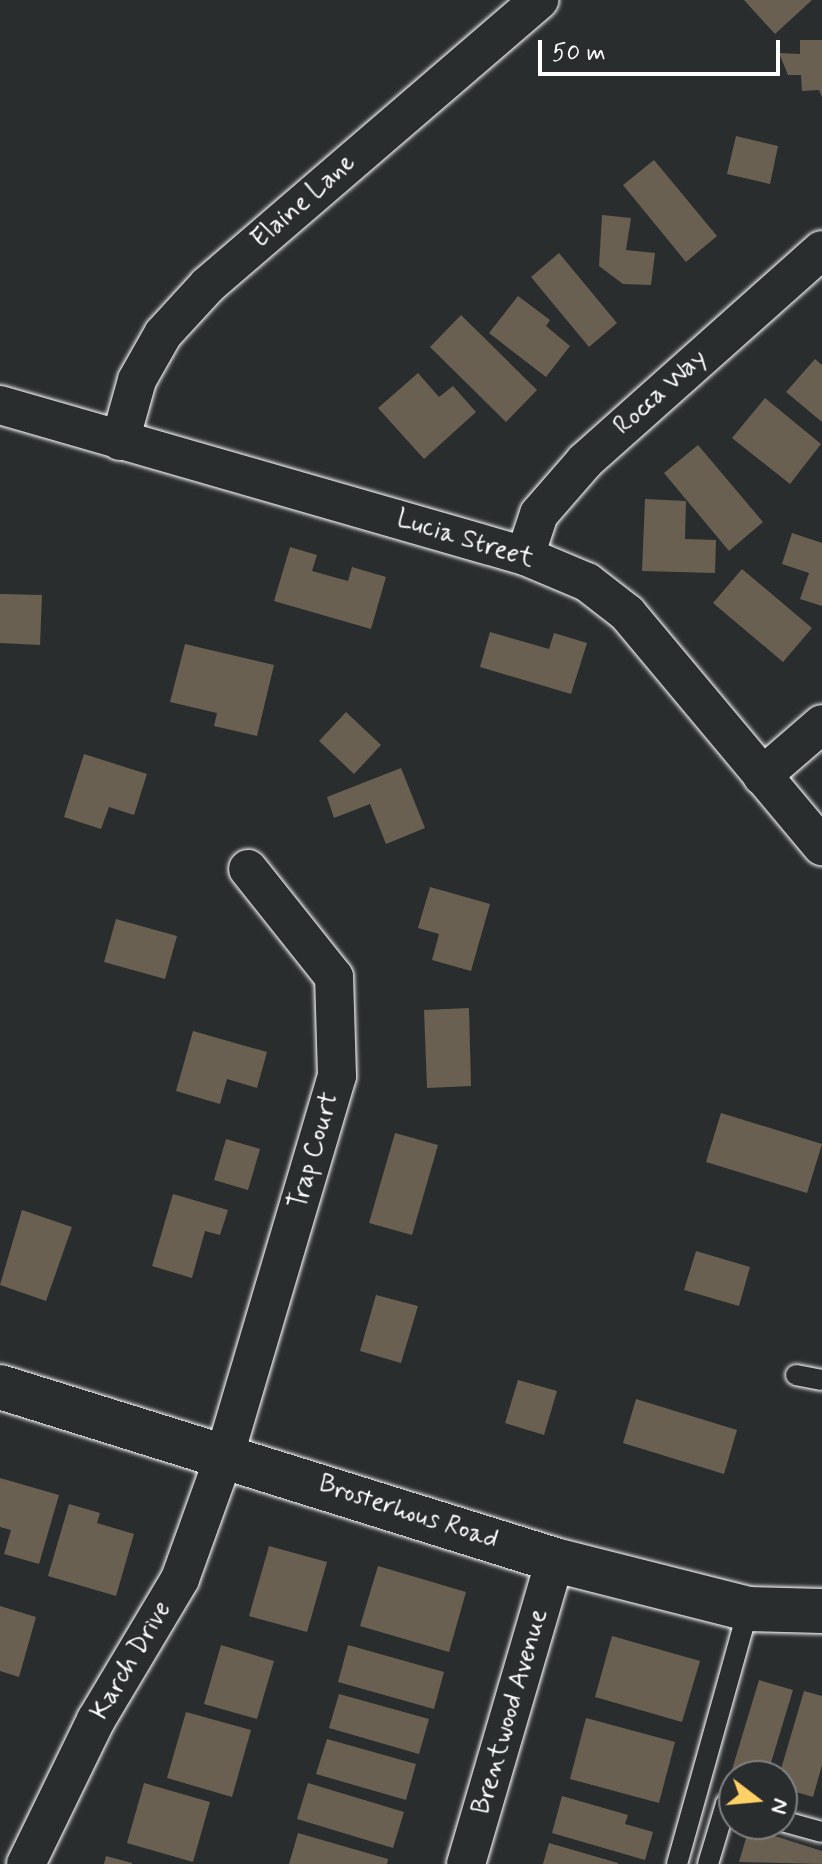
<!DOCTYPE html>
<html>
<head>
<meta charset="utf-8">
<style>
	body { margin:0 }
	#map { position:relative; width:822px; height:1864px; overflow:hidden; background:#2a2d2e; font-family:Mynerve,sans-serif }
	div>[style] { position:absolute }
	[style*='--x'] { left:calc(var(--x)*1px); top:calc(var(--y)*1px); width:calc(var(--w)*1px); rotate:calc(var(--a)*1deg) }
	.building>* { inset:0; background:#696051 }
	.roads { filter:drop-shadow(0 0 2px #fff) drop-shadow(0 0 2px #fff) }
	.lane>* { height:20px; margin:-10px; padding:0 10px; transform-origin:10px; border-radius:10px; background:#2a2d2e }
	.street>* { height:38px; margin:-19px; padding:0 19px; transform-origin:19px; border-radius:19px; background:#2a2d2e }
	.secondary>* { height:44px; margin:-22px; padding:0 22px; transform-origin:22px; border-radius:22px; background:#2a2d2e }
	span { translate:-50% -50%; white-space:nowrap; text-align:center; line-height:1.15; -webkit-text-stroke:8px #2a2d2e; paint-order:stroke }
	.street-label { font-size:26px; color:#fff }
	.north { position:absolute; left:718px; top:1760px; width:80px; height:80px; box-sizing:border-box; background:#2a2d2e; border:2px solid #7f8182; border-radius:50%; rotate:106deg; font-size:22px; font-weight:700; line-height:32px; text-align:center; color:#fff }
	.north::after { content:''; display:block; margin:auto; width:28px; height:36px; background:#ffd166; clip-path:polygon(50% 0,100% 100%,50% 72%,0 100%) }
	.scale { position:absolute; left:538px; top:40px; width:242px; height:36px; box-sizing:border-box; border:4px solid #fff; border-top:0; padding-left:10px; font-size:24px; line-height:28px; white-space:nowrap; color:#fff; -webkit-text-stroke:6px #2a2d2e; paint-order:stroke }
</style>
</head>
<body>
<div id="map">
	<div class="building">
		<div style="clip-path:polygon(744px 0,812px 0,775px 34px)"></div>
		<div style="clip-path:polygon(800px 40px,822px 40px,822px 97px,819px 90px,802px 91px,801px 75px,788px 75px,779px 53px,800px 54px)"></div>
		<div style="clip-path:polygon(736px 136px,778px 146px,770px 184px,727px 174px)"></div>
		<div style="clip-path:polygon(654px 160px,717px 236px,686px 262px,623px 185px)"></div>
		<div style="clip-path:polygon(602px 215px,631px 218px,626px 250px,655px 253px,651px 285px,623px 284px,599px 266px)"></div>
		<div style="clip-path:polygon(559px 253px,617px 323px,589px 347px,531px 277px)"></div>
		<div style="clip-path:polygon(518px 296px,550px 320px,546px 326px,570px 346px,546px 377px,489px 333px)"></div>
		<div style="clip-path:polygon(461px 315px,537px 390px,506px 422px,430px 347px)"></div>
		<div style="clip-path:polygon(815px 359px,822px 365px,822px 422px,786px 392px)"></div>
		<div style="clip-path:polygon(418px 373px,439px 397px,453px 386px,476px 412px,424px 459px,378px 408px)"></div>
		<div style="clip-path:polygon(765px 398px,821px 444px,790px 484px,732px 438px)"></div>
		<div style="clip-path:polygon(698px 445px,763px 522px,729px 551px,664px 473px)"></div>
		<div style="clip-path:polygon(645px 499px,686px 501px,685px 539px,716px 540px,715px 573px,642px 571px)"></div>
		<div style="clip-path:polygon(792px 533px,822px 543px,822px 606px,800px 599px,809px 573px,782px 564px)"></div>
		<div style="clip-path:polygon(290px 547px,317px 555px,312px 571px,348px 581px,352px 567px,386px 577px,371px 629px,274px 601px)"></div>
		<div style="clip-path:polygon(742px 569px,812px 628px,783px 662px,713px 603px)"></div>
		<div style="clip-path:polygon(0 594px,42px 595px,40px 645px,0 643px)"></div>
		<div style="clip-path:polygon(490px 632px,549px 649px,554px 633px,587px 643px,571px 694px,480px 667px)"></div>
		<div style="clip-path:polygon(185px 644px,274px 665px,257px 736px,214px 726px,217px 713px,170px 702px)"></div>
		<div style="clip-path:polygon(346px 712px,381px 745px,354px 774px,319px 741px)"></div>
		<div style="clip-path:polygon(84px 754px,147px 774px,134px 815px,109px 807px,101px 829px,64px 817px)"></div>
		<div style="clip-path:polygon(401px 768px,425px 828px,386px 844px,370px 804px,334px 818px,327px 797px)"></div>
		<div style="clip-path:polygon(430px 887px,490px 904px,471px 971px,432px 960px,439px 934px,418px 928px)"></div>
		<div style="clip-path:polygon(116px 919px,177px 936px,165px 979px,104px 962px)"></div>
		<div style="clip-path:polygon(469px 1008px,471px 1086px,427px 1088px,424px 1010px)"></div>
		<div style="clip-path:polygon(193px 1031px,267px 1052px,257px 1088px,227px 1079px,220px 1104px,176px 1091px)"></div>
		<div style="clip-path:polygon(721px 1113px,822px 1144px,807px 1193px,706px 1162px)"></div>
		<div style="clip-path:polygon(395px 1133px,438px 1145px,412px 1235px,369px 1223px)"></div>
		<div style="clip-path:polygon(226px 1139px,260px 1149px,248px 1190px,214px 1180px)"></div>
		<div style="clip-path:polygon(173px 1194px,228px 1210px,220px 1235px,205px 1231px,192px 1278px,152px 1266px)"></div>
		<div style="clip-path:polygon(22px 1210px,72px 1227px,46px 1301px,0 1285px)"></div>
		<div style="clip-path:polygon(696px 1251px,750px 1267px,739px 1306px,684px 1290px)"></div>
		<div style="clip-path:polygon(376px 1295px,418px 1306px,401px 1363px,360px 1351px)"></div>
		<div style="clip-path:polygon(518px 1380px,557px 1391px,544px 1435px,505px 1423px)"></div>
		<div style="clip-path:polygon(636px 1399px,737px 1430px,724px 1474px,623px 1443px)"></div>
		<div style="clip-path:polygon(0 1478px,59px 1495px,39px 1564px,4px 1554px,11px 1530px,0 1527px)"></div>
		<div style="clip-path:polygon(69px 1504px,100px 1513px,97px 1523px,134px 1534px,116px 1596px,48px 1576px)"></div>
		<div style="clip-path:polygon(269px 1546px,327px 1562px,307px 1632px,249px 1616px)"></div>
		<div style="clip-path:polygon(378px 1566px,466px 1592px,449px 1652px,360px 1626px)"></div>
		<div style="clip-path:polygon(0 1606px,36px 1617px,19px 1677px,0 1671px)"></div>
		<div style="clip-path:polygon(612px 1636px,700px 1661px,682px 1722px,595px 1697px)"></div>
		<div style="clip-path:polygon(221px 1645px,274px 1661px,257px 1719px,204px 1704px)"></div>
		<div style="clip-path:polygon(348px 1645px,444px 1672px,434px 1709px,338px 1682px)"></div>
		<div style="clip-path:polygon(759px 1680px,793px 1690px,767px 1776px,739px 1776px,731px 1773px)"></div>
		<div style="clip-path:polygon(804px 1691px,822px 1696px,822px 1765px,813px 1797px,782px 1788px,779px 1776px)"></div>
		<div style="clip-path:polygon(339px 1694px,429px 1719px,419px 1754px,329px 1728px)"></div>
		<div style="clip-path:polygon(186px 1712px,251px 1730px,232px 1797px,167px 1778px)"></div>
		<div style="clip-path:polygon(586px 1718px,675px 1742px,659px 1803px,570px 1779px)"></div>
		<div style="clip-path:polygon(327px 1739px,416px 1764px,406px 1800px,316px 1774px)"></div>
		<div style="clip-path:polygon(144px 1783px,210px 1802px,193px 1862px,127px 1843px)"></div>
		<div style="clip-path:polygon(308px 1783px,404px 1812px,393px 1848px,297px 1819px)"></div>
		<div style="clip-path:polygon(562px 1796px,628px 1815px,625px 1824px,653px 1832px,645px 1860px,552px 1833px)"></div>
		<div style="clip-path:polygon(749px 1828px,822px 1851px,822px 1864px,739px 1862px)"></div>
		<div style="clip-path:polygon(298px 1833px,388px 1859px,387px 1864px,289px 1864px)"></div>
		<div style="clip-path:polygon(549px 1843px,618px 1863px,618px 1864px,543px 1864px)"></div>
		<div style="clip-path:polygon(106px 1856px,132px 1863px,132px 1864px,104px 1864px)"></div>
	</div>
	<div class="roads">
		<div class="lane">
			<div style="--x:796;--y:1375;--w:26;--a:11"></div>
			<div style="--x:782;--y:1821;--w:41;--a:15.4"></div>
			<div style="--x:677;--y:1864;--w:265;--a:-74.4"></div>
			<div style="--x:708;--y:1864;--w:63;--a:-73.3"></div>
			<div style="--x:726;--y:1804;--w:9;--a:21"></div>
		</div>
		<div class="street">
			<div style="--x:0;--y:405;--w:546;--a:16.05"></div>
			<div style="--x:525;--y:556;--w:67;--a:22.8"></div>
			<div style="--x:587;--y:582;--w:51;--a:37.8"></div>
			<div style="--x:627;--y:613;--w:304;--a:50.1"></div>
			<div style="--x:120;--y:441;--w:63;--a:-74.4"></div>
			<div style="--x:137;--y:380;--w:53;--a:-60.5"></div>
			<div style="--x:163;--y:334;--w:67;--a:-47.4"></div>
			<div style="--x:208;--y:285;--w:437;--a:-40.7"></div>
			<div style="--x:525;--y:556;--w:44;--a:-71.6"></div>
			<div style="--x:539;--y:514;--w:70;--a:-49"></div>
			<div style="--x:585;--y:461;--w:317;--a:-41.7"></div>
			<div style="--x:762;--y:776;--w:79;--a:-40.9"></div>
			<div style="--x:26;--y:1864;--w:160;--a:-64.1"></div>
			<div style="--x:96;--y:1720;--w:164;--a:-59.2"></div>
			<div style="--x:180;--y:1579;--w:133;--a:-70.2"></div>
			<div style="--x:225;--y:1454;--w:394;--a:-73.5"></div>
			<div style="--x:337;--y:1076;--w:99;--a:-91.7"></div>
			<div style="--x:334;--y:977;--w:138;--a:-128.5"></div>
			<div style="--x:466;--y:1864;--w:317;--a:-73.7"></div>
		</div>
		<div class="secondary">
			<div style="--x:0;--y:1387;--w:581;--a:17.31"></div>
			<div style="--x:555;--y:1560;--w:199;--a:14.2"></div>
			<div style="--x:748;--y:1609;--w:74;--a:1.5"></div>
		</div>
	</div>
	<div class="street-label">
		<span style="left:304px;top:202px;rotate:-41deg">Elaine Lane</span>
		<span style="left:661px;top:393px;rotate:-42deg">Rocca Way</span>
		<span style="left:465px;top:540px;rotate:17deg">Lucia Street</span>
		<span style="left:315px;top:1151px;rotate:-74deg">Trap Court</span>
		<span style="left:408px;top:1513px;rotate:18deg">Brosterhous Road</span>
		<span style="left:132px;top:1661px;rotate:-60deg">Karch Drive</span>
		<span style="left:511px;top:1712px;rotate:-74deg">Brentwood Avenue</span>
	</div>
	<div class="north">N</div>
	<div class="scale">50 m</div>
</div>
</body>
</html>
